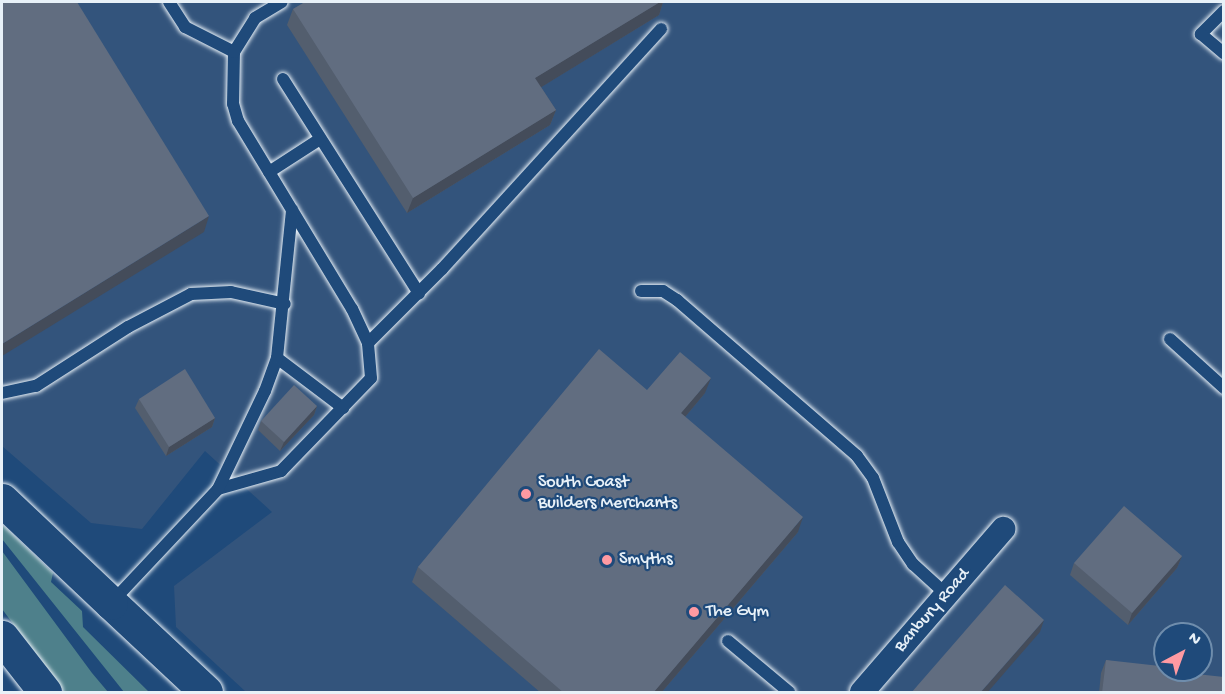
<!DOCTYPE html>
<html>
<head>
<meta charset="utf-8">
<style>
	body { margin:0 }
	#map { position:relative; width:1225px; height:694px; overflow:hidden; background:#1f4a7a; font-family:"Gochi Hand",sans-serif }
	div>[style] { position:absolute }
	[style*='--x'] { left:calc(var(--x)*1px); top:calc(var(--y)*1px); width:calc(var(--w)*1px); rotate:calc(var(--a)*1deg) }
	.built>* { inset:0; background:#33547c }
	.green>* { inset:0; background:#4e808b }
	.roads { filter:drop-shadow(0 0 2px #e8f1f8) drop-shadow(0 0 2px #e8f1f8) }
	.lane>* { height:12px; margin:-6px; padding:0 6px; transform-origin:6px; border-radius:6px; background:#1f4a7a }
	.street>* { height:24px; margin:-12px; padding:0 12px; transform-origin:12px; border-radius:12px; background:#1f4a7a }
	.secondary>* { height:33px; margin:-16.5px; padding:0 16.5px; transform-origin:16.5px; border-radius:16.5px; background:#1f4a7a }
	.highway>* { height:33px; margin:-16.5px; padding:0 16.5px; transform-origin:16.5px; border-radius:16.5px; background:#1f4a7a }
	.wall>* { inset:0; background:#535e6e }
	.shaded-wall>* { inset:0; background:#444c5a }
	.building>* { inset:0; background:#616d80 }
	.dots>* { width:16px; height:16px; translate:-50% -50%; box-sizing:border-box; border:3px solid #1f4a7a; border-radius:50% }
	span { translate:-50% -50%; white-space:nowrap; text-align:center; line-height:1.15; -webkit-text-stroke:4.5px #1f4a7a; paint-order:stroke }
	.poi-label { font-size:18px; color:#e8f1f8 }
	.left { translate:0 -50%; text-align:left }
	.street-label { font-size:18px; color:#e8f1f8 }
	.frame { position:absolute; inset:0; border:3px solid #e8f1f8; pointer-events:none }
	.north { position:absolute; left:1153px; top:622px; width:60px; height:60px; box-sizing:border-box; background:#1f4a7a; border:2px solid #6f8dac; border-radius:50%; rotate:41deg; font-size:16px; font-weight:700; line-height:24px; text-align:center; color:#e8f1f8 }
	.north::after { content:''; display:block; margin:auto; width:21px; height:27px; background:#ff9aa2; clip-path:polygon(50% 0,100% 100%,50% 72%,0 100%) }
</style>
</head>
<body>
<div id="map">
	<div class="built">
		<div style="clip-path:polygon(evenodd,2px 2px,1223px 2px,1223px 692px,246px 692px,176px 627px,174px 586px,272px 512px,205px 451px,142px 529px,91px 523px,2px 446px,2px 2px,1165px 634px,1201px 634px,1201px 670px,1165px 670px,1165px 634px)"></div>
	</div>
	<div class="green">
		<div style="clip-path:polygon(2px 524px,53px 573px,51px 582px,82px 611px,83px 627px,149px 692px,124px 692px,2px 539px)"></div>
		<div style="clip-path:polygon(2px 551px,92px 673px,108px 692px,64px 692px,2px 609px)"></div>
	</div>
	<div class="roads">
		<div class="lane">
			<div style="--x:169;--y:2;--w:30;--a:57"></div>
			<div style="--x:185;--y:27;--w:55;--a:27"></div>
			<div style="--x:1224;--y:11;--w:33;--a:135"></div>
			<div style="--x:1201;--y:34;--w:30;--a:40"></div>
			<div style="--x:283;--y:79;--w:254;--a:57.6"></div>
			<div style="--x:269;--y:172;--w:61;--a:-32.9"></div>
			<div style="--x:641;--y:291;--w:22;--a:0"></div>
			<div style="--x:663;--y:291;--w:17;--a:33"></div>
			<div style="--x:677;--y:300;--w:238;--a:40.9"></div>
			<div style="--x:857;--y:456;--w:27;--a:54"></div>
			<div style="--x:873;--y:478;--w:69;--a:68.7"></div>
			<div style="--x:898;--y:542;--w:27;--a:56"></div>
			<div style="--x:913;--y:564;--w:46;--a:42.4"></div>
			<div style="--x:1170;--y:339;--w:73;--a:42.2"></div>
			<div style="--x:368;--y:343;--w:105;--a:-45"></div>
			<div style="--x:442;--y:269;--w:325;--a:-47.6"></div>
			<div style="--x:277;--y:358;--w:83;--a:37.1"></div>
			<div style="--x:2;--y:393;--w:35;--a:-12"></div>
			<div style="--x:36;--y:386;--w:109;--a:-32.7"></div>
			<div style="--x:128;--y:327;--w:71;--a:-27.6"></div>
			<div style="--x:191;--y:294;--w:40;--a:-2.9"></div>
			<div style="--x:231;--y:292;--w:55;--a:12.5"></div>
			<div style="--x:218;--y:489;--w:66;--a:-15.9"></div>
			<div style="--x:281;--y:471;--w:129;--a:-45.9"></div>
			<div style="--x:371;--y:378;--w:35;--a:-95"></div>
			<div style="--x:368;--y:343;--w:38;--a:-115"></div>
			<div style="--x:352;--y:309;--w:220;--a:-121.2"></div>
			<div style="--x:238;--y:121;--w:18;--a:-106"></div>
			<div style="--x:233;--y:104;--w:52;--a:-88.9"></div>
			<div style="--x:234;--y:52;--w:40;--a:-58"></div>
			<div style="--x:255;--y:18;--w:31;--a:-31"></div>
			<div style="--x:111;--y:603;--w:156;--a:-46.8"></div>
			<div style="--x:218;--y:489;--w:109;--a:-64.4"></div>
			<div style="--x:265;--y:391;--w:35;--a:-70"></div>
			<div style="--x:277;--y:358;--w:149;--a:-84.2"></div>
			<div style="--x:728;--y:641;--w:80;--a:39.9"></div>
		</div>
		<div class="street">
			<div style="--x:862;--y:692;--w:216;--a:-49.1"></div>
		</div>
		<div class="secondary">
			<div style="--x:111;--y:603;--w:130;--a:43.1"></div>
		</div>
		<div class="highway">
			<div style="--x:2;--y:500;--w:150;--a:43.4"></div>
			<div style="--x:2;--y:637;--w:70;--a:52"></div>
		</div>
	</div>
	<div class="wall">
		<div style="clip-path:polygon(305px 2px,663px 2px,659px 15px,541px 87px,556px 110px,550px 125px,407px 213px,287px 25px,293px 9px)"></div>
		<div style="clip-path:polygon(647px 390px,705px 393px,685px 417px,798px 532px,661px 693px,541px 693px,412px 582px,418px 567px)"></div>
		<div style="clip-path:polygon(139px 399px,215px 418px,212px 427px,166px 456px,135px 408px)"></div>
		<div style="clip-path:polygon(317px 406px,314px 415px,280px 451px,258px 430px,261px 421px)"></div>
		<div style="clip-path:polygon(1182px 556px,1177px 568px,1128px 625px,1070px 575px,1074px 563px)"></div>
		<div style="clip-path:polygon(1106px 660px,1159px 670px,1224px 693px,1099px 693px,1101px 673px)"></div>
	</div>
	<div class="shaded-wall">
		<div style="clip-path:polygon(660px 2px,663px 2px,659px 15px,530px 94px,535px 78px)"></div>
		<div style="clip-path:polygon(556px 110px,550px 125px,407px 213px,413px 198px)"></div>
		<div style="clip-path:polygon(209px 216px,204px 232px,2px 356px,2px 344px)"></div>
		<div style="clip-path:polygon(711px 378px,705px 393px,675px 429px,681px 413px)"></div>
		<div style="clip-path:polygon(317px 406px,314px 415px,280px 451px,284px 442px)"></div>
		<div style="clip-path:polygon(215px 418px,212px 427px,166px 456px,169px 447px)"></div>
		<div style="clip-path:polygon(803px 517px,798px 532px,661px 693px,653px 693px)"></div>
		<div style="clip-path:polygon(1182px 556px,1177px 568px,1128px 625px,1132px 613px)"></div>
		<div style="clip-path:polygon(1044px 620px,1040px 632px,987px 693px,980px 693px)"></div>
	</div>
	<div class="building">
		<div style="clip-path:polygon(2px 2px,77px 2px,209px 216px,2px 344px)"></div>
		<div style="clip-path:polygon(305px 2px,660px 2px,535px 78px,556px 110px,413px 198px,293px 9px)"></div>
		<div style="clip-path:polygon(599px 349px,647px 390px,680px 352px,711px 378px,681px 413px,803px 517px,653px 693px,564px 693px,418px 567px)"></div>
		<div style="clip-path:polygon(185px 369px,215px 418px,169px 447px,139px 399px)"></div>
		<div style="clip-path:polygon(294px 385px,317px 406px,284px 442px,261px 421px)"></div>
		<div style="clip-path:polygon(1124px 506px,1182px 556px,1132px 613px,1074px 563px)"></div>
		<div style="clip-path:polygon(1005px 585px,1044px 620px,980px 693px,911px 693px)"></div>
		<div style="clip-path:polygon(1106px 660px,1160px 666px,1159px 670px,1224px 677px,1224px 693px,1102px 693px)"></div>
	</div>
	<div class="dots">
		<div style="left:526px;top:494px;background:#ff9aa2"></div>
		<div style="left:607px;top:560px;background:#ff9aa2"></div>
		<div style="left:694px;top:612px;background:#ff9aa2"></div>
	</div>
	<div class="poi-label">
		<span class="left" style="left:538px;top:494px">South Coast<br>Builders Merchants</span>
		<span class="left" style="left:619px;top:560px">Smyths</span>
		<span class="left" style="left:706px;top:612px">The Gym</span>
	</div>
	<div class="street-label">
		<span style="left:933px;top:611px;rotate:-49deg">Banbury Road</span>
	</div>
	<div class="frame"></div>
	<div class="north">N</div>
</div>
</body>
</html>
